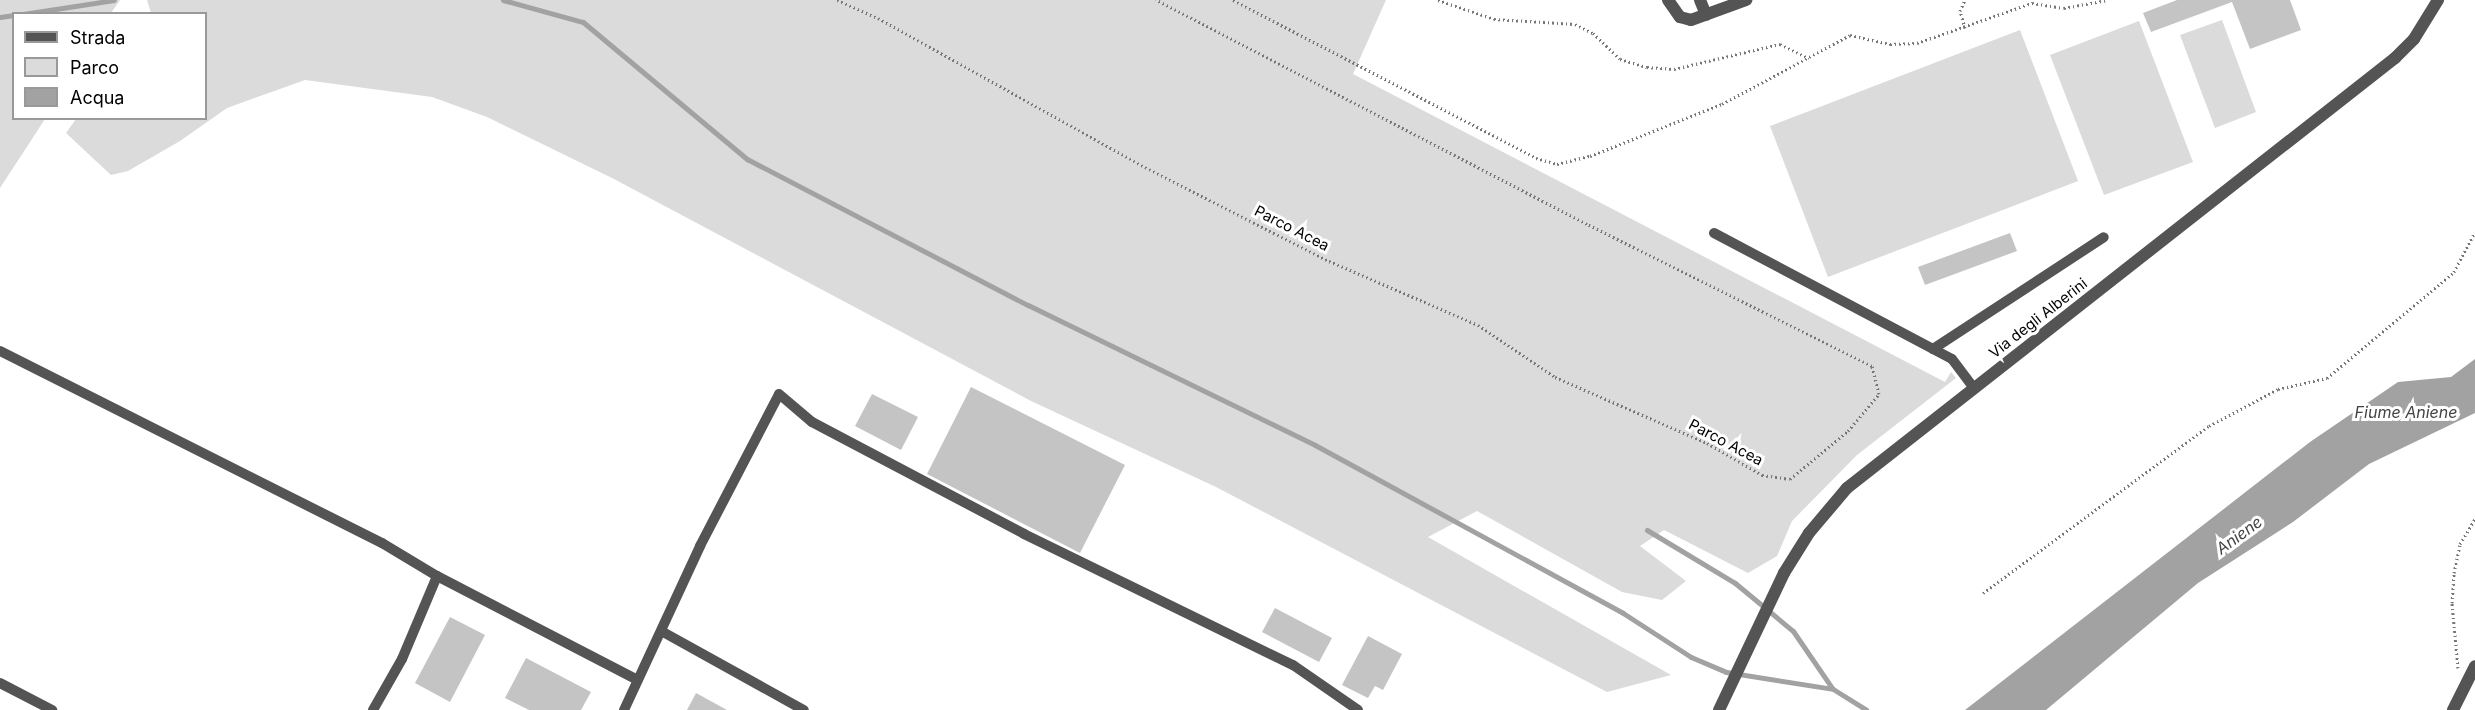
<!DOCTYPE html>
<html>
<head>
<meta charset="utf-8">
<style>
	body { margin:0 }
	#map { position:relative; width:2475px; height:710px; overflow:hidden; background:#fff; font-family:Inter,sans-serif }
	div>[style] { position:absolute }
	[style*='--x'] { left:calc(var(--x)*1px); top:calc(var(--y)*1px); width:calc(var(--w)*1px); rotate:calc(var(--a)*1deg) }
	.green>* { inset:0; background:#dbdbdb }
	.water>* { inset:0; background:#a2a2a2 }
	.stream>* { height:5px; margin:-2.5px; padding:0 2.5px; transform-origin:2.5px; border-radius:2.5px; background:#a2a2a2 }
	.building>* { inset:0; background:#c4c4c4 }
	.path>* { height:3px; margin-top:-1.5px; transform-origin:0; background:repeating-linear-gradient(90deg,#767676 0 1.5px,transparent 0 4.5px) }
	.lane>* { height:10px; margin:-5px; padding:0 5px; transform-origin:5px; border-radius:5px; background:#545454 }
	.street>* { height:12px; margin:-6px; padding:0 6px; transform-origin:6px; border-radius:6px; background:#545454 }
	span { translate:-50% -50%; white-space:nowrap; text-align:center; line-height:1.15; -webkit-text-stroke:6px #fff; paint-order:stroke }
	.street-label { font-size:15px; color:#000 }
	.water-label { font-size:16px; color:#434343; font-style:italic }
	.legend { position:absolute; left:12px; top:12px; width:195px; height:108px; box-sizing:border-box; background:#fff; border:2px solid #999; margin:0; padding:8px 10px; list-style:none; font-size:18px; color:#000 }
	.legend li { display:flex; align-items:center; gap:12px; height:30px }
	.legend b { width:30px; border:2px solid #999 }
</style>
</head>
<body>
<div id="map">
	<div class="green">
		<div style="clip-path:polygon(0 0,120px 0,111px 13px,14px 14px,14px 118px,45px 119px,0 188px)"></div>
		<div style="clip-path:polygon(147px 0,1386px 0,1353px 74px,1945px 382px,1951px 372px,1956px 378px,1857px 455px,1792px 521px,1777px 556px,1748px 573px,1664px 530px,1640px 546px,1686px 581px,1662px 600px,1622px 592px,1477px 511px,1428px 537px,1671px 675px,1607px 692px,1216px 487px,1031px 401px,614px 179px,487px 117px,432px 97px,305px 80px,227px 108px,180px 141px,128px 171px,111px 175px,66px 133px,76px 119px,206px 118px,206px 14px,151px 13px)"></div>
		<div style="clip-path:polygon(2222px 20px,2256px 112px,2215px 128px,2180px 35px)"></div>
		<div style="clip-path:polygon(2139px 21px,2193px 162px,2104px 195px,2050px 55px)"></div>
		<div style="clip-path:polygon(2020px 30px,2078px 181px,1828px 277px,1770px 126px)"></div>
	</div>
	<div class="water">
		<div style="clip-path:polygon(2475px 359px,2475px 413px,2369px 464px,2293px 522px,2198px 583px,2046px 710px,1965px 710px,2310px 442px,2398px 382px,2451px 377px)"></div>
	</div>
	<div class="stream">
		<div style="--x:503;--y:0;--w:83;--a:15.4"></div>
		<div style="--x:583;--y:22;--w:214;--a:39.9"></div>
		<div style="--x:747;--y:159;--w:317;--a:27.5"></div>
		<div style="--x:1028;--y:305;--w:319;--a:26"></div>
		<div style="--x:1315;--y:445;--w:351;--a:28.6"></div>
		<div style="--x:1623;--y:613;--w:81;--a:32.9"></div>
		<div style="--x:1691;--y:657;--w:38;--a:23"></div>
		<div style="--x:1726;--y:672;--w:108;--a:9"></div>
		<div style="--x:1833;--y:689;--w:39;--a:32"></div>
		<div style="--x:23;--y:14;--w:92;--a:-8.7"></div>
		<div style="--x:0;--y:17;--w:14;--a:-8"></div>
		<div style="--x:1647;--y:530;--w:103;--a:31.1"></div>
		<div style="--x:1735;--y:583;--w:75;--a:39.6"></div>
		<div style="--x:1793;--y:631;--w:69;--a:55.6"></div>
	</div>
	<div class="building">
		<div style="clip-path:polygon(2177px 0,2290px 0,2301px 30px,2250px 49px,2232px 2px,2151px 32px,2143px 13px)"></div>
		<div style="clip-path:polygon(2010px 233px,2017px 251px,1925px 285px,1918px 267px)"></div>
		<div style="clip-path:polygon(971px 387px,1125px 465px,1080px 553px,927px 474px)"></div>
		<div style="clip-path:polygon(872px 394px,918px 417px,901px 450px,855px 426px)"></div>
		<div style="clip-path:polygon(1275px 608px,1332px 638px,1319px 662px,1262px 632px)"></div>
		<div style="clip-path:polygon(450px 617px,485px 635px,450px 702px,415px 683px)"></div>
		<div style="clip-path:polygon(1368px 636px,1402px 654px,1383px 690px,1375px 686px,1368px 698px,1342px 685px)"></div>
		<div style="clip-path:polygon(526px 658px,591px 692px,581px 710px,529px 710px,505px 698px)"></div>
		<div style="clip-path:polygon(696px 693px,727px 710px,687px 710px)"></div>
	</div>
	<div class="path">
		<div style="--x:837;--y:0;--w:45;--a:23.7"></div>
		<div style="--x:878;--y:18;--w:306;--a:29.2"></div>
		<div style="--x:1145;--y:167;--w:207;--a:27.1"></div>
		<div style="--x:1329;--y:261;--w:162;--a:23.2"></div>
		<div style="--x:1478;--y:325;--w:93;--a:34"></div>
		<div style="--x:1555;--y:377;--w:166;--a:23.5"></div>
		<div style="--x:1707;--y:443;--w:64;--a:30.2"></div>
		<div style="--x:1762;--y:475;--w:28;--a:8"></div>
		<div style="--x:1790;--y:479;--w:75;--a:-39.6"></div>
		<div style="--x:1848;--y:431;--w:48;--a:-50"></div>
		<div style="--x:1879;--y:394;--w:29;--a:-104"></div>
		<div style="--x:1872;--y:366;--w:318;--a:-153.5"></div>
		<div style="--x:1587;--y:224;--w:486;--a:-152.5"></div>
		<div style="--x:1233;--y:0;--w:342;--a:27.5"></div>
		<div style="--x:1536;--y:158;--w:22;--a:16"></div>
		<div style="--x:1557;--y:164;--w:34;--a:-14"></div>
		<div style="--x:1590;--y:156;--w:142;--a:-21.5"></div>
		<div style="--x:1722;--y:104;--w:145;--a:-28.3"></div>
		<div style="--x:1850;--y:35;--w:41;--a:12.7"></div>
		<div style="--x:1890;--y:44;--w:27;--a:-2"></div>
		<div style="--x:1917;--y:43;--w:122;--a:-19.2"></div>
		<div style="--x:2032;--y:3;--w:32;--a:9"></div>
		<div style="--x:2064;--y:8;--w:44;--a:-10.5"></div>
		<div style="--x:1438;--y:0;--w:59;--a:18.7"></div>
		<div style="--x:1494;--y:19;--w:81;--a:3.5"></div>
		<div style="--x:1575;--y:24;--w:20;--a:27"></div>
		<div style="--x:1593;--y:33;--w:37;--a:44"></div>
		<div style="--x:1620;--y:59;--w:28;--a:17"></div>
		<div style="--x:1647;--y:67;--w:27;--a:4"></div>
		<div style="--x:1674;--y:69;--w:109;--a:-13.3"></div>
		<div style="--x:1780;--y:44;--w:32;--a:26"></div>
		<div style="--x:1965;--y:28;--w:18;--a:-106"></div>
		<div style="--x:1960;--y:11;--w:12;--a:-66"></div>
		<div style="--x:1983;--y:593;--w:281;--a:-36.5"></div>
		<div style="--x:2209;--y:426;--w:78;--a:-28.2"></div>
		<div style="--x:2278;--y:389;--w:50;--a:-12.7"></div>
		<div style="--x:2327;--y:378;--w:165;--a:-39.8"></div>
		<div style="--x:2454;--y:272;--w:45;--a:-62.3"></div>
		<div style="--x:2458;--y:668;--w:65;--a:-95.3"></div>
		<div style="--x:2452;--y:603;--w:30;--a:-86"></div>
		<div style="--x:2454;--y:573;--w:30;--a:-78"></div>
		<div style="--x:2460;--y:544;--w:29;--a:-59"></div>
	</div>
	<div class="lane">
		<div style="--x:1714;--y:233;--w:269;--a:27.9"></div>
		<div style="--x:1952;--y:359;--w:35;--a:53"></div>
		<div style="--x:1933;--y:349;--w:204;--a:-33.2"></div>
		<div style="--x:0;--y:351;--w:428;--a:26.7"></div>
		<div style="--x:382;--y:543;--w:64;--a:31"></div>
		<div style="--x:437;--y:576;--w:226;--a:27.4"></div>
		<div style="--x:663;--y:632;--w:161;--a:29"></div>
		<div style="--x:0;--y:683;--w:59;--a:27.4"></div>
		<div style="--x:373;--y:710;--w:59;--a:-60.4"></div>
		<div style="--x:402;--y:659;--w:90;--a:-67.1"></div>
		<div style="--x:624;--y:710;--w:181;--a:-65.1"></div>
		<div style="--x:700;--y:546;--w:171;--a:-62.5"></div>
		<div style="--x:779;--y:394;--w:43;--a:40.3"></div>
		<div style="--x:812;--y:422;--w:240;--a:27.8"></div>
		<div style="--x:1024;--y:534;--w:299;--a:26"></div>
		<div style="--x:1293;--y:665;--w:79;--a:34.7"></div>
	</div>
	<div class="street">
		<div style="--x:1668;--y:0;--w:21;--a:55"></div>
		<div style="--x:1680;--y:17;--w:11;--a:15"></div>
		<div style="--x:1691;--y:20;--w:59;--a:-20"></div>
		<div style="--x:1700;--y:0;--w:16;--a:68"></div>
		<div style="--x:1719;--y:710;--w:152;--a:-64.6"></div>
		<div style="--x:1784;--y:573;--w:47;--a:-58"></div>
		<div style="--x:1809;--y:533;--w:59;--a:-49.8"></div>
		<div style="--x:1847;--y:488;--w:697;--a:-38.12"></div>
		<div style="--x:2395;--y:58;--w:27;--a:-45"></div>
		<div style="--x:2414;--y:39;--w:46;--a:-58.4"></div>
		<div style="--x:2453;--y:710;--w:49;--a:-63.4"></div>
	</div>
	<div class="street-label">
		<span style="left:1292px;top:228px;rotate:27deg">Parco Acea</span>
		<span style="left:2038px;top:318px;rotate:-38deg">Via degli Alberini</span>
		<span style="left:1726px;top:442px;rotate:28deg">Parco Acea</span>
	</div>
	<div class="water-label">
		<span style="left:2406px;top:412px">Fiume Aniene</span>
		<span style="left:2239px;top:535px;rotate:-36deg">Aniene</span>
	</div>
	<ul class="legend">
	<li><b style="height:8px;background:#545454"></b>Strada</li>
	<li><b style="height:16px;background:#dbdbdb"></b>Parco</li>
	<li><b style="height:16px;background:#a2a2a2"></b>Acqua</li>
	</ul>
</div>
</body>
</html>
